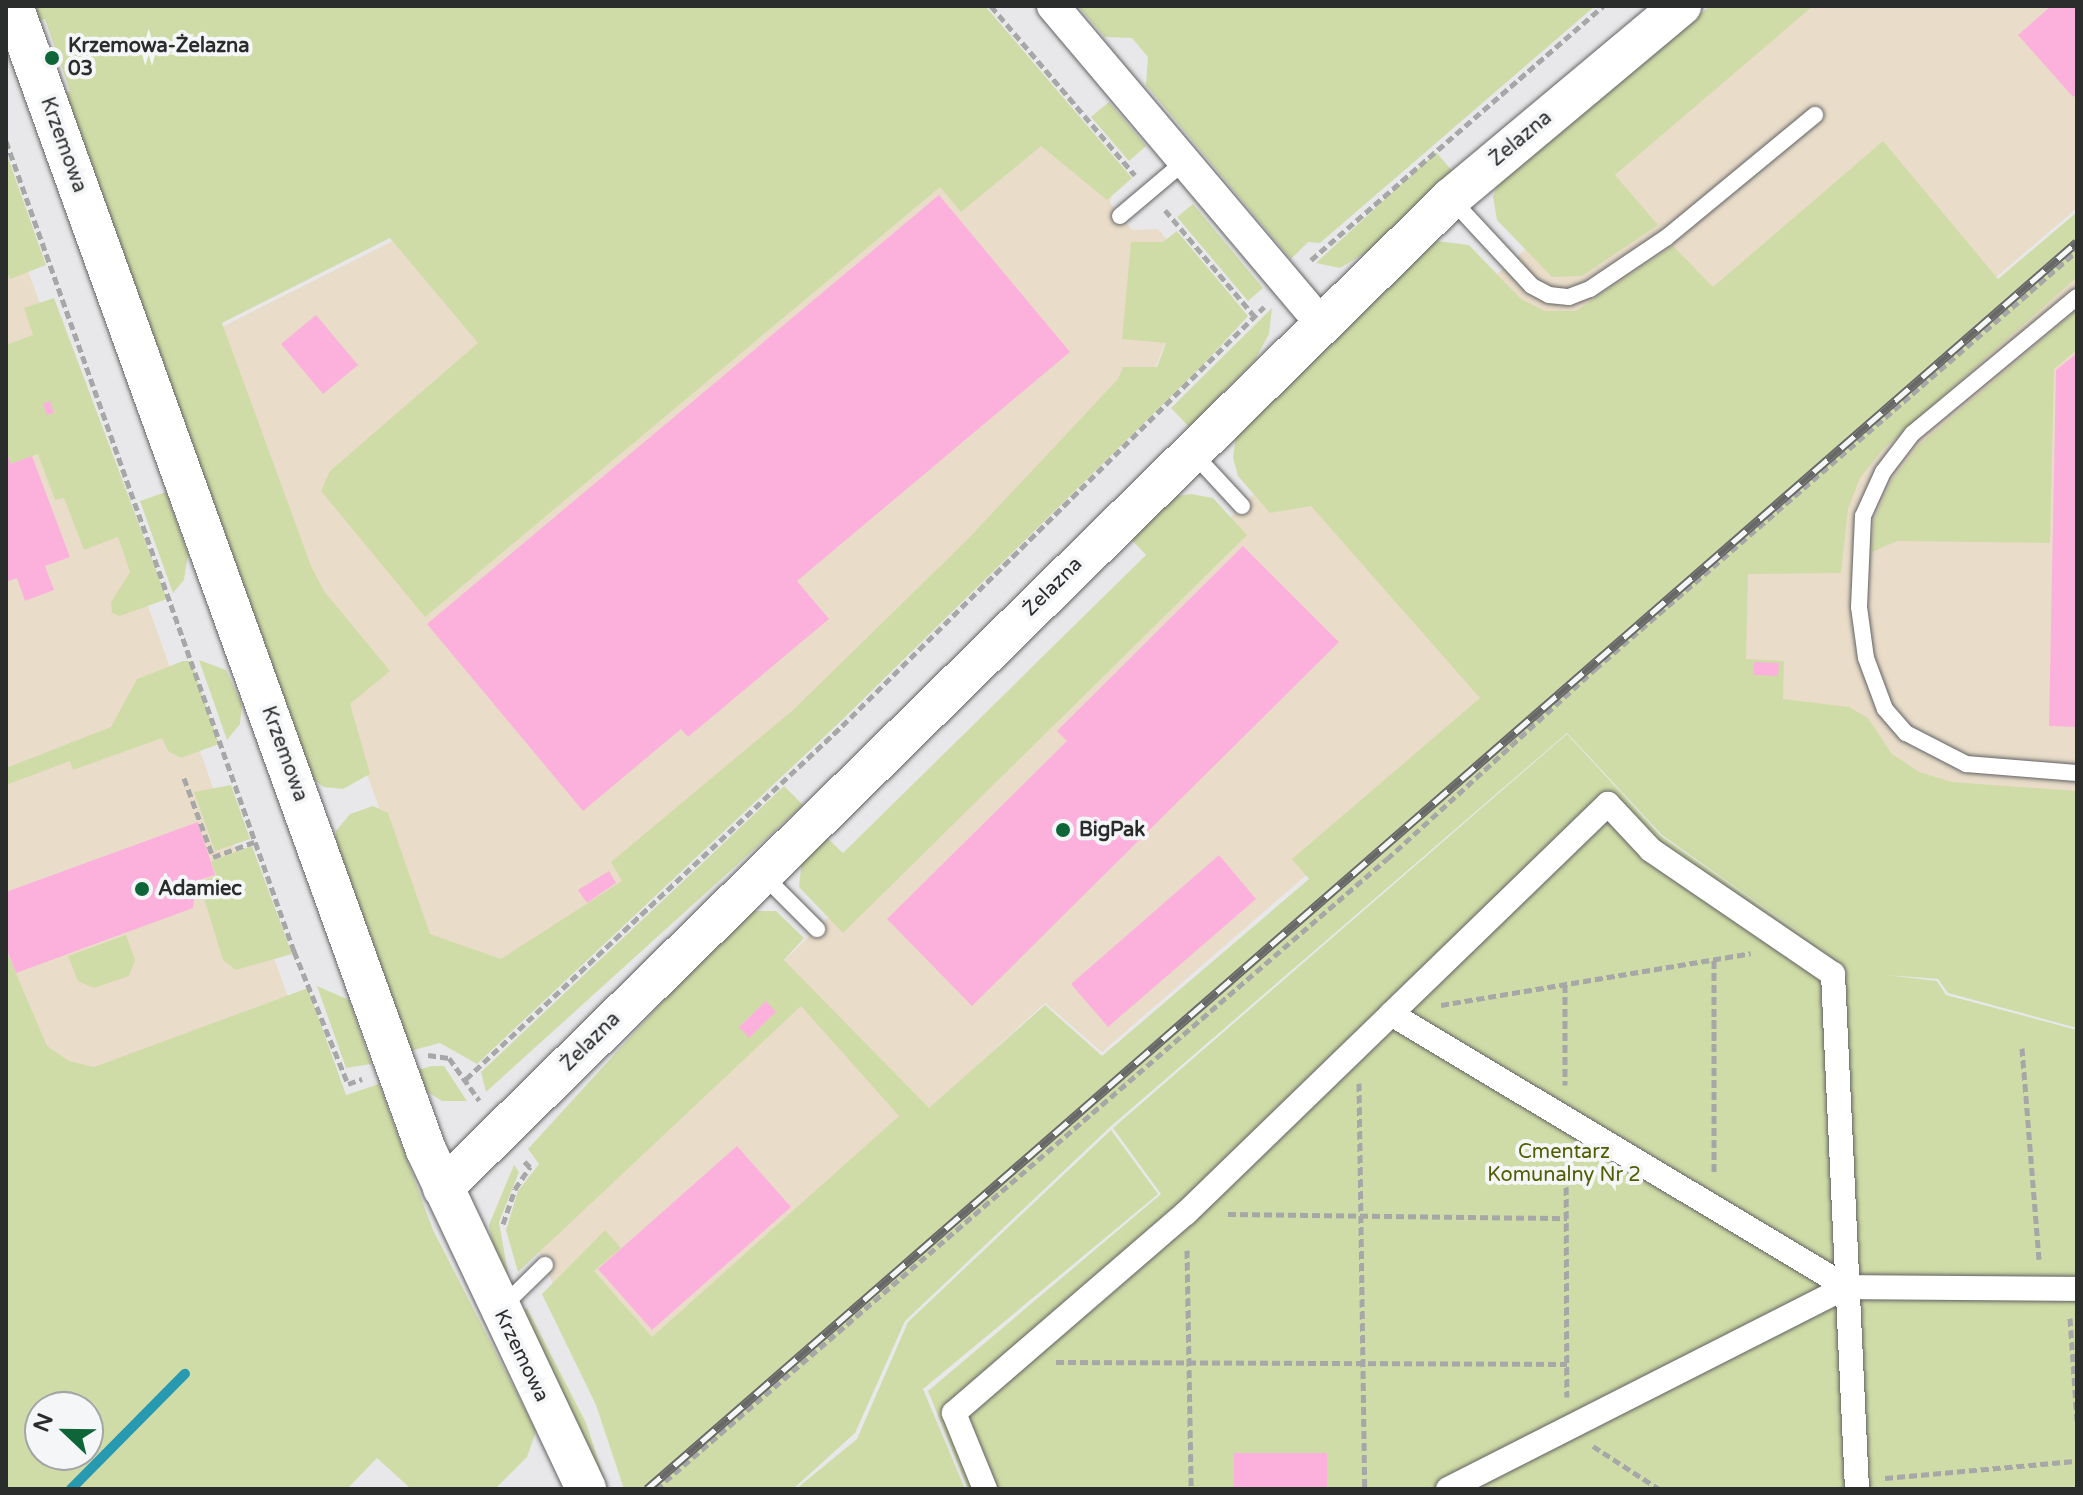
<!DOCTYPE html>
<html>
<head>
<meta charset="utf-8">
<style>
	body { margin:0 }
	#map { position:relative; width:2083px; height:1495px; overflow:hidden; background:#e8e8ea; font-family:"Varela Round",sans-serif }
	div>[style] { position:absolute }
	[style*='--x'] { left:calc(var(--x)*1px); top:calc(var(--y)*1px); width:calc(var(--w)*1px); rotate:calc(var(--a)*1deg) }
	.industrial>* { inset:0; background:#e9ddc9 }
	.green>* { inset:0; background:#d0dca7 }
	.stream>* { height:10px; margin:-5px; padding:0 5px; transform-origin:5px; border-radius:5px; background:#2799b1 }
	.building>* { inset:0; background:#fcb1dd }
	.path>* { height:5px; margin-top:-2.5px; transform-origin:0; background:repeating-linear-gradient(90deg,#a7a7a8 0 8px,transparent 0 12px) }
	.roads { filter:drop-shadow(0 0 2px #626263) drop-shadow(0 0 2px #626263) }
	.service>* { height:16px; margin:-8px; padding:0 8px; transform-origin:8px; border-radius:8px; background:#fff }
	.pedestrian>* { height:24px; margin:-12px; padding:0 12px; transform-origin:12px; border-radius:12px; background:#fff }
	.minor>* { height:32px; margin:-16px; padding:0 16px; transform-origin:16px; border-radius:16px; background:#fff }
	.tertiary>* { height:40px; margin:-20px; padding:0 20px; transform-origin:20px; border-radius:20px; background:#fff }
	.rail>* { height:9px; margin-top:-4.5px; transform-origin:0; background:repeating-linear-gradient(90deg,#f5f6f7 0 18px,#686869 0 36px); box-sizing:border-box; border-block:2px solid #686869 }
	.dots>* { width:22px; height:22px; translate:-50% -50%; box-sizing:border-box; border:4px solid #f5f6f7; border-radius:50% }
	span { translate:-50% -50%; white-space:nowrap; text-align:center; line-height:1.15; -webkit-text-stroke:8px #f5f6f7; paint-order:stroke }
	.poi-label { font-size:20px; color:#2b2c2c; font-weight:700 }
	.left { translate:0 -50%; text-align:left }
	.street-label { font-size:20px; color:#2b2c2c }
	.park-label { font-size:20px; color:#515d00 }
	.frame { position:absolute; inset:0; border:8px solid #2b2c2c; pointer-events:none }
	.north { position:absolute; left:24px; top:1391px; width:80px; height:80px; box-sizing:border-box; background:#f5f6f7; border:2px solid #a4a5a6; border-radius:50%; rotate:292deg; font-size:22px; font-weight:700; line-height:32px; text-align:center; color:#2b2c2c }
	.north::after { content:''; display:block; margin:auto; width:28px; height:36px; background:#0e6638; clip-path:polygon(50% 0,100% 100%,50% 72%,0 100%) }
</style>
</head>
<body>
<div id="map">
	<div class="industrial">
		<div style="clip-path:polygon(859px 6px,1116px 178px,1110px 203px,1120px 216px,1132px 230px,1158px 229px,1194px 272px,1150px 381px,654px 865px,501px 963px,425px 937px,210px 333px)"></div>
		<div style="clip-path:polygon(1810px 6px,2077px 6px,2077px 208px,1631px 589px,1477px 291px)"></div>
		<div style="clip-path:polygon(6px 209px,342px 1148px,155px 1249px,6px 1017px)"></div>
		<div style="clip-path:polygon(2077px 273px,2077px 803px,1914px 788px,1665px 631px)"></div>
		<div style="clip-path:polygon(1342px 485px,1519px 691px,1102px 1052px,1045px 1003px,606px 1406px,536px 1245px,784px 961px,1242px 506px,1253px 495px)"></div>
	</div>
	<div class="green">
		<div style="clip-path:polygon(30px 6px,985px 6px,1132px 178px,1107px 200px,1041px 146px,961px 212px,940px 187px,425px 617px,321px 491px,330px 471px,478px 343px,390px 238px,222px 323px,311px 566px,324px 591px,390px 671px,350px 704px,370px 774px,343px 789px,324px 787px,307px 775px,61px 95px,70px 91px,45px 19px,36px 22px)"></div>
		<div style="clip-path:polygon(1078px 6px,1595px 6px,1320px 243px,1308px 242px,1291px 259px,1146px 85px,1148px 57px,1132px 38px,1105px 37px)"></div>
		<div style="clip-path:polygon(1710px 6px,1813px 6px,1615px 175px,1658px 225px,1582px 276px,1552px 277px,1497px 220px,1493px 197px,1498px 183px)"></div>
		<div style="clip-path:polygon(1109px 102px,1146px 146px,1129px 161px,1091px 117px)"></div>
		<div style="clip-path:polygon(1883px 141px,1998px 279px,2077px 212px,2077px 277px,1883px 449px,1860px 478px,1848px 509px,1841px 573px,1748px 574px,1746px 659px,1784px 661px,1783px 699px,1849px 707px,1868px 718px,1892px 754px,1919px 772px,1952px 782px,2077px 791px,2077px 1028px,1948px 993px,1938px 979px,1886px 975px,1937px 981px,1946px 995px,2077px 1030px,2077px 1489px,968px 1489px,928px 1391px,1161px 1194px,1113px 1128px,1567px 734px,1661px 836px,1857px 973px,1662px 835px,1567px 733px,1110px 1127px,905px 1321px,855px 1433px,793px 1489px,624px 1489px,596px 1405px,542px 1294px,605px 1230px,621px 1248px,594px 1271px,652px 1337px,899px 1116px,801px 1006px,518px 1272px,506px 1230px,518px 1191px,539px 1164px,528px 1149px,708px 952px,750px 911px,776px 911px,804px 938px,784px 960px,929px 1108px,1045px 1005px,1102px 1056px,1309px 879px,1292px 859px,1480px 698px,1311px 506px,1270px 513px,1238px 476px,1233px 458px,1236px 435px,1437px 241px,1469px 245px,1521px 299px,1545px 311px,1576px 311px,1673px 246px,1713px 287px)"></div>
		<div style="clip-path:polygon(6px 152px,46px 265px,10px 279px,6px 269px)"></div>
		<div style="clip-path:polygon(1436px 152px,1453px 172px,1370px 250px,1340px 268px,1316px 263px)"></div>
		<div style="clip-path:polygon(1193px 204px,1263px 288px,1248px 301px,1177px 217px)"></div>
		<div style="clip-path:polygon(1177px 231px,1248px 316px,1203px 365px,843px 719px,477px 1064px,440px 1043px,406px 1052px,335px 852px,336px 831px,350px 814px,373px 806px,388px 813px,430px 934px,501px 959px,622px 881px,611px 862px,793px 710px,967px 540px,1118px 379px,1123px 367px,1157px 367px,1166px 343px,1122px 339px,1131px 242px,1163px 242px)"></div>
		<div style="clip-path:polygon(54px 298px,167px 599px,120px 616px,112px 613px,111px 602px,130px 572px,118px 537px,84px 550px,64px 498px,55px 500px,38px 454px,11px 464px,6px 451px,6px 345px,33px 335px,24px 308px)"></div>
		<div style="clip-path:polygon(1272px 308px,1269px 334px,1255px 360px,1189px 427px,1171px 408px)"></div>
		<div style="clip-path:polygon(2077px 310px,2077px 350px,2054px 369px,2050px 543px,1897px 541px,1872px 552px,1874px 520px,1892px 480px,1919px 445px)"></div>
		<div style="clip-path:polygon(166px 492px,188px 554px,184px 580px,173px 593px,140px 501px)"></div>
		<div style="clip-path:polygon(1191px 494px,1213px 498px,1247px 535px,843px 933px,799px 887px,802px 859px,826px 837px,843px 853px,1146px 555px,1130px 538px,1171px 497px)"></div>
		<div style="clip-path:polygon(199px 660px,226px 670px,242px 705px,240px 724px,227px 740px)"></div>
		<div style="clip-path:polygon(183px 661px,191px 661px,219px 744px,181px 758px,168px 751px,162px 738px,73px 770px,70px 761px,6px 785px,6px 768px,111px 727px,137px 679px)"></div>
		<div style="clip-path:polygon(231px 785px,250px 839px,215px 851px,194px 792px)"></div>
		<div style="clip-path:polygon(784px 786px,803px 805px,486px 1092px,481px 1072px)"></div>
		<div style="clip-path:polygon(252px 846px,292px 954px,236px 970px,223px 960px,199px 882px,216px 876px,211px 861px)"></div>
		<div style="clip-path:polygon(126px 935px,135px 960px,129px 976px,94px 988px,78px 981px,68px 956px)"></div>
		<div style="clip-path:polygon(evenodd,6px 950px,47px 1046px,69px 1061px,94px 1067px,308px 988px,346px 1095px,379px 1084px,433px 1230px,536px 1431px,527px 1457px,495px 1489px,411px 1489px,377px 1458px,347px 1489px,6px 1489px,6px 950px,40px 1407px,88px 1407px,88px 1455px,40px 1455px,40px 1407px)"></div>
		<div style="clip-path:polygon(317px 986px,349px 1000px,371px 1064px,346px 1068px)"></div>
		<div style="clip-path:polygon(432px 1066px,444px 1066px,467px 1101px,442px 1101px,423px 1089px,414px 1071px)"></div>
		<div style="clip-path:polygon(1111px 1130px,1158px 1194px,923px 1389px,965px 1489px,796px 1489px,857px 1439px,908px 1322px)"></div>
		<div style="clip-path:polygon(514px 1165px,519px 1172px,499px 1222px,508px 1274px,501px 1281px,489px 1225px)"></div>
		<div style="clip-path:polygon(527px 1308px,586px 1423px,607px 1487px,519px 1315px)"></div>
	</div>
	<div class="stream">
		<div style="--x:71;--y:1489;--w:162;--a:-45.3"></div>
	</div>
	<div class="building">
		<div style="clip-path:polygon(2051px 6px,2077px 6px,2077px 93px,2073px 97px,2018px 35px)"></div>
		<div style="clip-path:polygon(939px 195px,1070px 352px,797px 581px,829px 619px,688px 737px,681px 729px,583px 811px,427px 624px)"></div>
		<div style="clip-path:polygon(316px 315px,358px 365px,323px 394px,281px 344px)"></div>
		<div style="clip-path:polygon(2077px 353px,2077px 727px,2049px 726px,2056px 370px)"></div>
		<div style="clip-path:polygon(50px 401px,54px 413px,47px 415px,43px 404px)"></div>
		<div style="clip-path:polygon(6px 452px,11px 464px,32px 456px,70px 557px,45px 566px,54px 590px,25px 601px,17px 578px,6px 582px)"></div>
		<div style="clip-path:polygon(1243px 546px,1339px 642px,972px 1006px,887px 919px,1067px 741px,1057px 731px)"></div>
		<div style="clip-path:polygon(1754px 662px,1779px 663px,1778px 676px,1753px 675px)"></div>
		<div style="clip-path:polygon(198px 822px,215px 875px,196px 881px,193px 908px,16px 973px,6px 948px,6px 892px)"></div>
		<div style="clip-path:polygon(1219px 855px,1256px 899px,1108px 1027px,1071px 984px)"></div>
		<div style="clip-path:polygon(609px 871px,616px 883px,587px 903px,578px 890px)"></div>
		<div style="clip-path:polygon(766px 1001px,776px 1012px,749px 1038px,739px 1027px)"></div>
		<div style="clip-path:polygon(737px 1146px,791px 1207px,652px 1330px,598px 1269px)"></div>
		<div style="clip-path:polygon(1234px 1453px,1327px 1453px,1327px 1489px,1234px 1489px)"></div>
	</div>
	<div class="path">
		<div style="--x:991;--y:6;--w:222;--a:49.6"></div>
		<div style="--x:6;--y:141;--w:860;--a:70.43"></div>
		<div style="--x:294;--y:951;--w:144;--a:67.9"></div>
		<div style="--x:348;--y:1084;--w:15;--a:-20"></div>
		<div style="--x:1165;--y:210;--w:140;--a:49.9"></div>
		<div style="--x:1311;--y:260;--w:387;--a:-41"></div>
		<div style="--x:184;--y:778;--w:84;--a:69.8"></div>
		<div style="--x:213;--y:857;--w:44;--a:-20.1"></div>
		<div style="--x:1714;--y:960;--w:214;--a:90"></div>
		<div style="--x:1565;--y:985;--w:100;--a:90"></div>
		<div style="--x:1441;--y:1005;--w:314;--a:-9.5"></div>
		<div style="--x:2022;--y:1048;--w:212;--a:85.4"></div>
		<div style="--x:428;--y:1055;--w:21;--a:8"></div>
		<div style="--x:449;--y:1058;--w:52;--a:54.5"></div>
		<div style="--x:466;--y:1079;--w:516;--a:-43.19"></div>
		<div style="--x:842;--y:726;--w:595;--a:-44.8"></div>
		<div style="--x:1359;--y:1083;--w:406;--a:89.2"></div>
		<div style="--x:1566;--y:1151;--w:246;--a:89.8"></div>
		<div style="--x:1228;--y:1214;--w:339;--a:0.7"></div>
		<div style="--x:503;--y:1224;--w:37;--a:-71"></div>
		<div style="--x:515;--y:1189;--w:27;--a:-56"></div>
		<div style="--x:530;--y:1167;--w:10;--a:-135"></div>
		<div style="--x:1187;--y:1250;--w:239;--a:89"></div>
		<div style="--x:2070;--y:1318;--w:103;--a:86.1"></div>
		<div style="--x:1056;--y:1362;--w:511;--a:0.22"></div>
		<div style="--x:1593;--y:1446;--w:79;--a:33.1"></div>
		<div style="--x:1885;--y:1478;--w:193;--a:-5.1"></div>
		<div style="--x:656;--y:1489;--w:965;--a:-40.76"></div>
		<div style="--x:1387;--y:859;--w:282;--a:-42.4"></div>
		<div style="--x:1595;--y:669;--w:638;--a:-40.93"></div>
	</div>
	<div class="roads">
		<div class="service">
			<div style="--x:1452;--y:200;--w:117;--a:47.1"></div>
			<div style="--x:1532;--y:286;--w:19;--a:28"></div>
			<div style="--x:1549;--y:295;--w:20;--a:6"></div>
			<div style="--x:1569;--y:297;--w:22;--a:-21"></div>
			<div style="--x:1590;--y:289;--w:93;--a:-34"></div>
			<div style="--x:1667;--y:237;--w:192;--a:-39.5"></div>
			<div style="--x:1120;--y:216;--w:84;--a:-40.2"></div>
			<div style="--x:2077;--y:297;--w:214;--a:140.3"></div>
			<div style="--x:1912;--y:434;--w:48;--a:127.3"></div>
			<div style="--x:1883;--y:472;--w:48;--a:114.4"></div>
			<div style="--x:1863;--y:516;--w:91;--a:92.5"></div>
			<div style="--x:1859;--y:607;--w:51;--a:82.2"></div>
			<div style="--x:1866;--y:658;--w:54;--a:69.6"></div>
			<div style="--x:1885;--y:709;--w:32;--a:49"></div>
			<div style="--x:1906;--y:733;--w:68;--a:27.3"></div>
			<div style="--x:1966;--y:764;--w:111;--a:4.6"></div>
			<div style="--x:1191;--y:451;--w:75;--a:47.2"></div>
			<div style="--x:762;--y:874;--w:78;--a:45"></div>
			<div style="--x:500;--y:1309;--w:63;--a:-44.4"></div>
		</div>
		<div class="pedestrian">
			<div style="--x:1847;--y:1287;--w:531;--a:-149.09"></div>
			<div style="--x:1391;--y:1014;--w:302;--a:-44.1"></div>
			<div style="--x:1608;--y:804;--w:63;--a:46.9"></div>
			<div style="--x:1651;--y:850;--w:220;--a:34.3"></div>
			<div style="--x:1833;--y:974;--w:516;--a:87.33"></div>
			<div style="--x:985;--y:1489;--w:82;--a:-112.2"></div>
			<div style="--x:954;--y:1413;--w:306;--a:-40.8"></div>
			<div style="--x:1186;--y:1213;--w:286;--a:-44.1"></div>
			<div style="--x:1448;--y:1489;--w:447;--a:-26.9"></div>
			<div style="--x:1847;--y:1287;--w:230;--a:0.5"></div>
		</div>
		<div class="minor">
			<div style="--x:1053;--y:6;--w:415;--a:49.8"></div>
		</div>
		<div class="tertiary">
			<div style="--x:13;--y:6;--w:1216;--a:70.15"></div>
			<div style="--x:426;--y:1150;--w:375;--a:64.7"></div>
			<div style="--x:443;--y:1188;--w:1413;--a:-44.48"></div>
			<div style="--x:1451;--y:198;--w:300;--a:-39.9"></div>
		</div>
	</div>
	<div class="rail">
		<div style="--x:647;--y:1489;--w:1897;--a:-41.09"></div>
	</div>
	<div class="dots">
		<div style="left:52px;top:58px;background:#0e6638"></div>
		<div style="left:1063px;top:830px;background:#0e6638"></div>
		<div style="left:142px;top:889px;background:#0e6638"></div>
	</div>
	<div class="poi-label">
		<span class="left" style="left:68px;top:58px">Krzemowa-Żelazna<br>03</span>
		<span class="left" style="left:1079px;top:830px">BigPak</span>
		<span class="left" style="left:158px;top:889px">Adamiec</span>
	</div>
	<div class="street-label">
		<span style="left:1521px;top:139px;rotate:-40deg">Żelazna</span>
		<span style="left:63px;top:145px;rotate:70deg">Krzemowa</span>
		<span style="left:1053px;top:587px;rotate:-45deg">Żelazna</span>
		<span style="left:284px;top:754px;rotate:70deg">Krzemowa</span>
		<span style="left:591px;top:1042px;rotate:-45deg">Żelazna</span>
		<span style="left:521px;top:1356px;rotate:64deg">Krzemowa</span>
	</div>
	<div class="park-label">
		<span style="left:1564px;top:1164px">Cmentarz<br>Komunalny Nr 2</span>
	</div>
	<div class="frame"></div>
	<div class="north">N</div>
</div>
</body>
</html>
